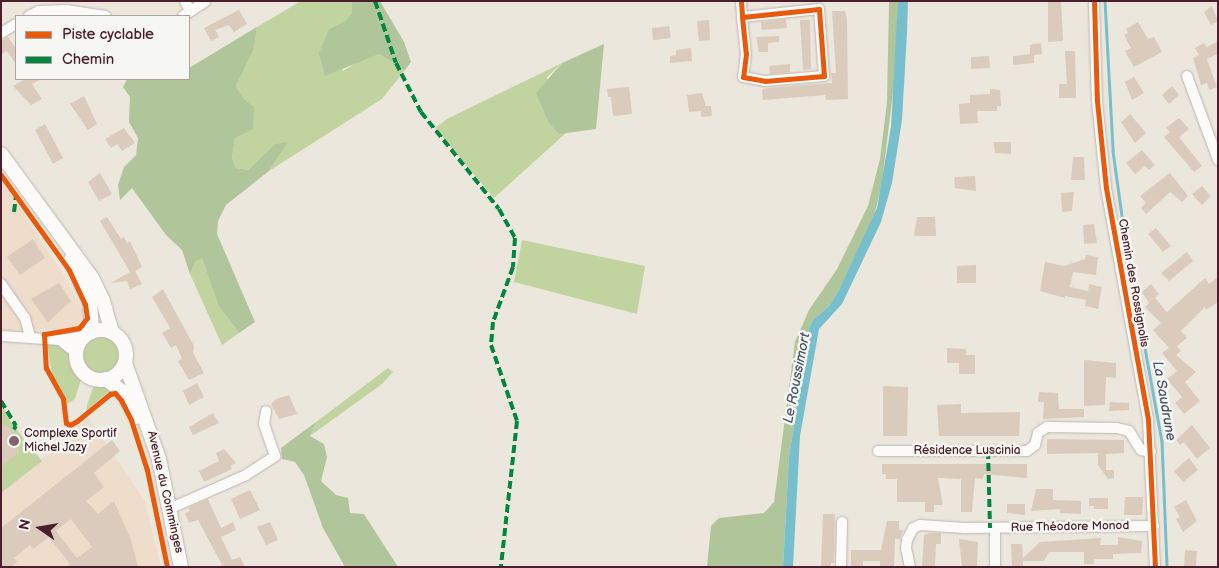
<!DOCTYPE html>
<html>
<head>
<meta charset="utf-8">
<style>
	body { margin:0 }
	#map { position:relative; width:1219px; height:568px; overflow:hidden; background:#ece7dc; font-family:"Balsamiq Sans",sans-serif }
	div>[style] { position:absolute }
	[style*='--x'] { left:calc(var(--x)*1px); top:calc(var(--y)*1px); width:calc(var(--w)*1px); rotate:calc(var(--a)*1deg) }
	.built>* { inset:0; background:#efddcb }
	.green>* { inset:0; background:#c1d4a0 }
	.round { border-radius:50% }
	.forest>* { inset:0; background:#b0c599 }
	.water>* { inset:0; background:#78bfcd }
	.stream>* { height:2.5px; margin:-1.25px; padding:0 1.25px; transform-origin:1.25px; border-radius:1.25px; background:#78bfcd }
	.building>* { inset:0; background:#dacbbc }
	.roads { filter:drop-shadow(0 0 1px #bcb4af) drop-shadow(0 0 1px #bcb4af) }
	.street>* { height:10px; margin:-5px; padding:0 5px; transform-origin:5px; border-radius:5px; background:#fcfbfa }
	.secondary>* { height:14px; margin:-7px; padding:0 7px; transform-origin:7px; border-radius:7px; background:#fcfbfa }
	.secondary>.ring { margin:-7px; padding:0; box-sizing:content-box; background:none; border:14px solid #fcfbfa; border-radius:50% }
	.quiet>* { height:4px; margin-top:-2px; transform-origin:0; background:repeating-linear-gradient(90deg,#00873e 0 8px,transparent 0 12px) }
	.cycleway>* { height:5px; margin:-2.5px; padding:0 2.5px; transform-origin:2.5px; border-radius:2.5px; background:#e8590c }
	.dots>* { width:14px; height:14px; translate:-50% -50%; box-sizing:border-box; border:2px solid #f6f6f2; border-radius:50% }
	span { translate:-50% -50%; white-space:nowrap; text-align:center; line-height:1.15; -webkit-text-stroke:5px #f6f6f2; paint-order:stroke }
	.street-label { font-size:12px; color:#4a1f2b }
	.poi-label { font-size:12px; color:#4a1f2b }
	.left { translate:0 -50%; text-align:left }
	.water-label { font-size:14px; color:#485869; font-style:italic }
	.frame { position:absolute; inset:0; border:2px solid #4a1f2b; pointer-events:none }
	.legend { position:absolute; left:15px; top:15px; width:175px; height:65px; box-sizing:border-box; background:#f6f6f2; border:1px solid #b1a0a2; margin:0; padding:6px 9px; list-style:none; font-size:15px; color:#4a1f2b }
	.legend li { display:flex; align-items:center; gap:10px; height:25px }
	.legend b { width:25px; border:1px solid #b1a0a2 }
	.north { position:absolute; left:15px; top:503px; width:50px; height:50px; -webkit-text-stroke:4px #f6f6f2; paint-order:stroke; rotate:283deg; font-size:14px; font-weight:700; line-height:20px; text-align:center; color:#4a1f2b }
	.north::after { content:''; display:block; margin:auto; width:18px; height:22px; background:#4a1f2b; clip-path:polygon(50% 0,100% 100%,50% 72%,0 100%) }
</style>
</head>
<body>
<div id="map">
	<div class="built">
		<div style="clip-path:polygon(1px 179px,64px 275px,84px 314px,78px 327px,67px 330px,39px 329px,39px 332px,1px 330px)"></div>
		<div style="clip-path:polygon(89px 418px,145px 501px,161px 567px,1px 567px,1px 493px)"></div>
	</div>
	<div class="green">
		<div style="clip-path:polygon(301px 1px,352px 1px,352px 13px,346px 20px,329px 29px,343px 71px,363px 59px,379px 54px,405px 70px,382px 99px,269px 171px,287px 143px,275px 144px,248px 170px,236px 168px,232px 158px,235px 138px,254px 107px,243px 98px,236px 86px,254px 49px,257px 27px)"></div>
		<div style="clip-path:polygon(562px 63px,547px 77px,559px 133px,566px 133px,494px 198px,435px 128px,447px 119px)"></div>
		<div style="clip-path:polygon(522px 240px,645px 266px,637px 314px,514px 282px)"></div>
		<div style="clip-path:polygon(202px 258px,218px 305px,239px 333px,222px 345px,190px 274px,195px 262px)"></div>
		<div class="round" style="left:82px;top:335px;width:40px;height:40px"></div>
		<div style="clip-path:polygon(47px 344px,61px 345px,70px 353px,81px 379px,75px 399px,67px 404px,53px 379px)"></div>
		<div style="clip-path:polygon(388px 368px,393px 372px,382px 384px,310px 436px,316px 422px)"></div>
		<div style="clip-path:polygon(94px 385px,113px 388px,86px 411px,87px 405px)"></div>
		<div style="clip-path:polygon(1px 402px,10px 421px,42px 461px,1px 493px)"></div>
	</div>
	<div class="forest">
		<div style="clip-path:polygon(352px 1px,380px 1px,404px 42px,411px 62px,405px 70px,379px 54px,325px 76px,319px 53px,329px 29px,346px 20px,352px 13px)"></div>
		<div style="clip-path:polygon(889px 1px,898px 1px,897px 59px,882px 182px,874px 217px,839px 290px,829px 306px,812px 321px,809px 329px,789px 457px,783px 567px,707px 567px,711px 526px,719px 518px,764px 513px,774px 502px,795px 342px,809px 310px,837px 269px,868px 206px,880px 159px,887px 102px)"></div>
		<div style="clip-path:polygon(257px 27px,254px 49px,236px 86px,243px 98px,254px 107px,253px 129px,235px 138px,232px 158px,236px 168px,248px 170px,275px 144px,288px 142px,269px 171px,226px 205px,218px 221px,217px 234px,255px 322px,239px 333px,218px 305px,202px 258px,195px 262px,190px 274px,182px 250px,166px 235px,132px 188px,120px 200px,118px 185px,124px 167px,136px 155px,138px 138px,129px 122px,130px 97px,123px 87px,127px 79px,189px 79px,189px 68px)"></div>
		<div style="clip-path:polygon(604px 44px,596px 129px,559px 134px,549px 123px,536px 93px,562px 63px)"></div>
		<div style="clip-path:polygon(316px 422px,310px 436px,324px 444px,327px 457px,321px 481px,336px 495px,348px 498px,350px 513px,364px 514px,398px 567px,345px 567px,323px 528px,304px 475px,295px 462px,282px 459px,281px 448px)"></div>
	</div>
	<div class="water">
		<div style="clip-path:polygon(898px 1px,908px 1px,907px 33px,902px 120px,892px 183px,881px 222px,842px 304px,819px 329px,800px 436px,793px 567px,783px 567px,789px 457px,809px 329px,812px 321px,829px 306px,839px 290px,877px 208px,891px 127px)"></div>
	</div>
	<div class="stream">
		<div style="--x:1105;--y:1;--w:150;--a:86.9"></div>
		<div style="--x:1113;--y:151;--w:88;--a:82.1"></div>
		<div style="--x:1125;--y:238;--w:206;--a:79.7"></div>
		<div style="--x:1162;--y:441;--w:126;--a:87.7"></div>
	</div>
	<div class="building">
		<div style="clip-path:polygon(1048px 1px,1061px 1px,1063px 41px,1048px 42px)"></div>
		<div style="clip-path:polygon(1212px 6px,1218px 21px,1211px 25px,1204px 12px)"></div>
		<div style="clip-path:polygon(239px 10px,247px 24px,234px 32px,229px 25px,215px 30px,219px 37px,211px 41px,204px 28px)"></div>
		<div style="clip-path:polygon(832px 11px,845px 11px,847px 19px,848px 99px,826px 100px,825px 95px,763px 100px,762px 90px,767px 88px,832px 83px,831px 73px,836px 73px)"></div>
		<div style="clip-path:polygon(786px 19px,787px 28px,762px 30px,761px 22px)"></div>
		<div style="clip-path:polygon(709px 20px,710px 40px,699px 41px,697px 21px)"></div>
		<div style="clip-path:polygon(800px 20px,810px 20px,811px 69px,803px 70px)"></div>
		<div style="clip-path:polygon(1138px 22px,1148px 39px,1154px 37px,1162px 52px,1134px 67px,1125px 51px,1131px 48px,1124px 35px,1128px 33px,1126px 29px)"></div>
		<div style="clip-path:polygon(669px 26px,671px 38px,653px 40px,652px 28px)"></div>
		<div style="clip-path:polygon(779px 36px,779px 42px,768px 43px,768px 52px,759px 52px,756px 37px)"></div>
		<div style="clip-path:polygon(8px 37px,16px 49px,16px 64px,7px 51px,1px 54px,1px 41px)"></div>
		<div style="clip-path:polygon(1218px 41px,1218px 54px,1207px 59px,1217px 87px,1209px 90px,1207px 83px,1201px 85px,1193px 58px,1199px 55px,1195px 48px,1204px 43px,1207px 47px)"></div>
		<div style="clip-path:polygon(1041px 43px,1042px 54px,1034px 55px,1034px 63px,1013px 65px,1013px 56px,1030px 54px,1030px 45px)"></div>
		<div style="clip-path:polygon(691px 48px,692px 61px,670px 63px,670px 56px,676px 55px,676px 50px)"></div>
		<div style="clip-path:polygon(1065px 51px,1075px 51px,1076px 98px,1059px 98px,1059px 84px,1067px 84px)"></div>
		<div style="clip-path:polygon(989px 56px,990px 68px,971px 69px,971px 57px)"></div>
		<div style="clip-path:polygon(790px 64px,790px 72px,770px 74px,769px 66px)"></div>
		<div style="clip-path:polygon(1134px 77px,1144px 93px,1132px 100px,1125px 82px)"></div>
		<div style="clip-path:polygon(25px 79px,41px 79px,32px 84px,42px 99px,31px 105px,13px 86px)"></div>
		<div style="clip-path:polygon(1172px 86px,1179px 95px,1169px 104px,1162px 95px)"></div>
		<div style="clip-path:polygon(629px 87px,632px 114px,613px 116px,611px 97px,608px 97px,607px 89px)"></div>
		<div style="clip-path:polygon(990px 89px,1000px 90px,1001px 106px,997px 106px,997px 111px,977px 111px,978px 123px,960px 124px,959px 104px,970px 103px,970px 95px,990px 94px)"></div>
		<div style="clip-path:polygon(702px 93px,706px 106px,711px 106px,712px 116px,701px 117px,701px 111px,689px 112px,687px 95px)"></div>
		<div style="clip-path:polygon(84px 96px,97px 124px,88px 130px,70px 104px)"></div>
		<div style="clip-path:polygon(1130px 114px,1146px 133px,1135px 143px,1121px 122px)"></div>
		<div style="clip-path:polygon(1179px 118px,1189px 129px,1179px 137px,1202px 166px,1194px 172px,1164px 137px,1170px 132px,1166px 128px)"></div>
		<div style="clip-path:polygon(45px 124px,63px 158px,53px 164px,35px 130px)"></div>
		<div style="clip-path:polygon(124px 128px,135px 143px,122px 151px,117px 144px,111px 148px,105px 139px)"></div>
		<div style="clip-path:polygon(994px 142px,1011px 142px,1011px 154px,995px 153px)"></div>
		<div style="clip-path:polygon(1142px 150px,1155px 165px,1149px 170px,1145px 166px,1135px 174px,1126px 163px)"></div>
		<div style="clip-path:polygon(1073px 157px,1084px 157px,1085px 180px,1071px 180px)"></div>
		<div style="clip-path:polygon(100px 173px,112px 194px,99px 201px,88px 182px)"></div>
		<div style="clip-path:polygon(1170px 173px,1188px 196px,1182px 202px,1170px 192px,1146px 214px,1141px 208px,1146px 203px,1140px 196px)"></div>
		<div style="clip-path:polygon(975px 176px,976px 191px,955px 188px,954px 177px)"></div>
		<div style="clip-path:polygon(1202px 186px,1211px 196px,1202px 205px,1192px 194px)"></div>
		<div style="clip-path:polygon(1074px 192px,1072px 211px,1062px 212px,1061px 193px)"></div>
		<div style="clip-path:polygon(107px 217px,121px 239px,124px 237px,127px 243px,130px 241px,142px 267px,135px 271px,142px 284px,130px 289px,127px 281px,111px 283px,130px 272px,100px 221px)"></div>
		<div style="clip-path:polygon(917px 217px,935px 217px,936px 236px,914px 236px)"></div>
		<div style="clip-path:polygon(1094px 224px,1097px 243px,1084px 244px,1083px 225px)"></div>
		<div style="clip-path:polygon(1156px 228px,1171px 246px,1163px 252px,1148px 234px)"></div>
		<div style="clip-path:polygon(33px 239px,45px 258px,20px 275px,7px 257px)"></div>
		<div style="clip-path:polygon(1187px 252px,1193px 261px,1169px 281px,1161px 273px)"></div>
		<div style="clip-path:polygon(1086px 255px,1098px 257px,1096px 275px,1073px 272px,1070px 287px,1088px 291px,1089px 284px,1102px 287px,1098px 309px,1085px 306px,1086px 300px,1065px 296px,1065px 298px,1040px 291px,1045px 262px,1064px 266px,1085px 259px)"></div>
		<div style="clip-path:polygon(976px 265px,976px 283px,957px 283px,957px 266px)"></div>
		<div style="clip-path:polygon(1218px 277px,1218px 302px,1206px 310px,1205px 307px,1181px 331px,1187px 338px,1177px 346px,1181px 351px,1176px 355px,1196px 372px,1185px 382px,1200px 401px,1184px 414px,1175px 403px,1182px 397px,1167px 379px,1177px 371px,1162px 353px,1169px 348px,1153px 330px,1161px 323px,1145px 307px,1149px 303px,1142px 292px,1151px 284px,1159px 294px,1155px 298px,1167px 312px,1205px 278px,1209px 284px)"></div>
		<div style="clip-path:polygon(59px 283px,71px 301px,48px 322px,31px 299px)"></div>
		<div style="clip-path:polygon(163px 289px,194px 346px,193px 353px,204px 373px,189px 380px,178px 361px,182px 359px,176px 345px,171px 348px,162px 333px,170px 328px,152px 297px)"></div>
		<div style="clip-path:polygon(947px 348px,966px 349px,966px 355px,975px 355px,975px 374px,959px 374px,959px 363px,947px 363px)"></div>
		<div style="clip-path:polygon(1084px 360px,1116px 363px,1116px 378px,1106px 377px,1105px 405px,1084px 406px)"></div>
		<div style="clip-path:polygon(197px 383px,204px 397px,189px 405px,183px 391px)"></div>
		<div style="clip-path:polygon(883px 386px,908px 387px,907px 436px,883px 436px)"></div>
		<div style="clip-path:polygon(1039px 392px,1058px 393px,1059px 409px,1084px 409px,1084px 417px,1043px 419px,1044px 402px,1038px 402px)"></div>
		<div style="clip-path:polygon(289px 395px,297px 414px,279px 419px,271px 404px,276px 399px)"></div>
		<div style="clip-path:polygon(1110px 402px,1129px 403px,1129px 410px,1109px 411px)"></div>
		<div style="clip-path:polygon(961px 404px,961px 413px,1020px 412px,1019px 436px,939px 436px,937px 405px)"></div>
		<div style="clip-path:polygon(213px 413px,219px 423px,193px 435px,189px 427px)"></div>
		<div style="clip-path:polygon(1px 425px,14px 429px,13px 439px,19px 452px,1px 467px)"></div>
		<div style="clip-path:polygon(1192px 425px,1210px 448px,1197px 459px,1184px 442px,1180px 445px,1176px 440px)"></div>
		<div style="clip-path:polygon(1047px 439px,1124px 440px,1124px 453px,1106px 454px,1106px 470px,1114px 470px,1114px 478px,1108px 479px,1098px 465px,1098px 453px,1047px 454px)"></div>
		<div style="clip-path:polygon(evenodd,112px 440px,120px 451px,94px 473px,104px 487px,86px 501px,98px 514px,114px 501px,131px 540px,138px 567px,67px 567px,70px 564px,49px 537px,33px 549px,30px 545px,14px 558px,17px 562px,11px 567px,1px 567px,1px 528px,112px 440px,71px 519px,92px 547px,77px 558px,56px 531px,71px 519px)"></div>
		<div style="clip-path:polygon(224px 449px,236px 463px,230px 466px,232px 469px,204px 482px,199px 471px,219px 461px,216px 453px)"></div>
		<div style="clip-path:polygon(1189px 458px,1198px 470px,1183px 482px,1174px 471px)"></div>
		<div style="clip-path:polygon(882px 464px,1027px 464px,1027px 478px,984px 474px,983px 479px,975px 478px,972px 512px,961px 512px,961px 479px,938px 478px,943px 505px,934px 505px,934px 512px,925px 512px,925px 502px,897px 502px,897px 479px,886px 479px,886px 474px,882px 474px)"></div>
		<div style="clip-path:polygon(1036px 489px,1053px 489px,1053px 500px,1081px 501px,1081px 514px,1060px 513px,1060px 509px,1031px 511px)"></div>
		<div style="clip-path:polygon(250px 490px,260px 510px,240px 519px,231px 499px)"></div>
		<div style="clip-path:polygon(1125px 497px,1143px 497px,1142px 515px,1124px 515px)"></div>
		<div style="clip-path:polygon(1089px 498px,1108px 498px,1108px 509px,1094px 509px,1094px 506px,1089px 506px)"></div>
		<div style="clip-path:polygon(208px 499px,221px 528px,233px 522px,236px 530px,221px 537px,232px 560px,240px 557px,245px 567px,217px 567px,222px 565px,198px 520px,189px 523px,185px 513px,190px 511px,188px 508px)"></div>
		<div style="clip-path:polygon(1186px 500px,1197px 521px,1183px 532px,1176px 519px,1180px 517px,1174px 507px)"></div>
		<div style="clip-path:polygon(1007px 504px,1025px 504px,1025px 515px,1007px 513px)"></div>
		<div style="clip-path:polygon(823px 514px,835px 514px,834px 563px,831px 563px,831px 567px,821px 567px)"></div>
		<div style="clip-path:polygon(887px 521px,899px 521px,899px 530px,903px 530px,900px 539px,895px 539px,894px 567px,880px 567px,880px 561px,863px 561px,863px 567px,851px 567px,851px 550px,881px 550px)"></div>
		<div style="clip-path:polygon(270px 522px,278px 540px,266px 545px,257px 527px)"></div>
		<div style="clip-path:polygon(930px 533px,941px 533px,941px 544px,936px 544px,935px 567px,922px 567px,924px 535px)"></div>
		<div style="clip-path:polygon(1118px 537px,1142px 541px,1141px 553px,1113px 554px,1113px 559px,1094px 559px,1094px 564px,1084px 564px,1084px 552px,1049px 552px,1044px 561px,1023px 561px,1023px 567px,1012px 567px,1011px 544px,1022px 544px,1023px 558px,1040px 542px,1101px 538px,1100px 545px,1118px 545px)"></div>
		<div style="clip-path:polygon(959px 539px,978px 542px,977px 567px,962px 567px)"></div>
		<div style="clip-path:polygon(1185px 550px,1197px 551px,1196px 567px,1184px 567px)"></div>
	</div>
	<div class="roads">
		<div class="street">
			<div style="--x:185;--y:1;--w:11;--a:63"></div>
			<div style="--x:741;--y:1;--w:16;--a:86"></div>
			<div style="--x:742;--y:17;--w:37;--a:84"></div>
			<div style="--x:746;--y:54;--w:23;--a:97"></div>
			<div style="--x:743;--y:77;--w:22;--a:10"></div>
			<div style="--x:765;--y:81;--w:59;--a:-4.8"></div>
			<div style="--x:824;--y:76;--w:67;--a:-94.3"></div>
			<div style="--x:819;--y:9;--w:77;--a:174.1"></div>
			<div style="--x:1094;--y:1;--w:100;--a:88.3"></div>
			<div style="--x:1097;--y:101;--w:87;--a:84.1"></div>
			<div style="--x:1106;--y:188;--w:235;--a:79.7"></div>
			<div style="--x:1148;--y:419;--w:148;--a:87.3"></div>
			<div style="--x:29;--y:16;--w:11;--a:-27"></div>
			<div style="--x:39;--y:11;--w:27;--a:-2"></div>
			<div style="--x:66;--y:10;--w:40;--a:8.5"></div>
			<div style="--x:183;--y:16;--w:27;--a:-33"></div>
			<div style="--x:1;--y:33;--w:17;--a:-31"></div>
			<div style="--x:1187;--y:76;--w:90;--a:69.7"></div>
			<div style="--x:1;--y:284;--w:42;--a:54.8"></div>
			<div style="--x:25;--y:318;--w:20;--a:75"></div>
			<div style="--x:1;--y:336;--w:59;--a:3.9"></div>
			<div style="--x:60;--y:340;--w:25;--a:-9"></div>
			<div style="--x:60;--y:340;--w:22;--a:39"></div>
			<div style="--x:878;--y:451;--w:149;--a:0"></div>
			<div style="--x:1027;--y:451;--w:10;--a:-37"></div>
			<div style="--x:1035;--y:445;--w:12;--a:-76"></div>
			<div style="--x:1038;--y:433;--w:11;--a:-34"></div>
			<div style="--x:1047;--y:427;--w:70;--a:0.8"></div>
			<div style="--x:1117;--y:428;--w:12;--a:14"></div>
			<div style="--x:1129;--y:431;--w:22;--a:58"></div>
			<div style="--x:1141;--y:450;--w:10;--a:11"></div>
			<div style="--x:169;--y:509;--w:84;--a:-23.8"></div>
			<div style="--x:246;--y:475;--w:35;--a:-33"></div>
			<div style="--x:275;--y:456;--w:34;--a:-109"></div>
			<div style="--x:264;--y:424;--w:13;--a:-81"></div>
			<div style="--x:841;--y:567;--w:45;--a:-88.7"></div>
			<div style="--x:910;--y:567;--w:19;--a:-102"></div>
			<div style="--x:906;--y:548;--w:8;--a:-83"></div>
			<div style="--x:907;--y:540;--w:13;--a:-63"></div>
			<div style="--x:913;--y:528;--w:8;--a:-23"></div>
			<div style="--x:920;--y:525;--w:44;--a:3.9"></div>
			<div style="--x:964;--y:528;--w:190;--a:-0.6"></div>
			<div style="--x:995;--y:567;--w:39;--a:-90"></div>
		</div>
		<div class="secondary">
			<div style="--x:1;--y:154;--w:154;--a:53.7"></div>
			<div style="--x:92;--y:278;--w:25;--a:64"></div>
			<div style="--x:103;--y:301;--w:33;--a:74"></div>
			<div style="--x:71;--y:260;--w:46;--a:65.7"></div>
			<div style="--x:90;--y:302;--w:30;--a:86"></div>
			<div class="ring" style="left:76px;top:330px;width:36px;height:36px"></div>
			<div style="--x:125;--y:363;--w:102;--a:70.5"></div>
			<div style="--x:159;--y:459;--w:110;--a:78.5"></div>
			<div style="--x:106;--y:379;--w:23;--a:38"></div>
			<div style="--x:124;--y:393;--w:27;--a:63"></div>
		</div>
	</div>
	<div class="quiet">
		<div style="--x:375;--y:1;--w:65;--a:71.3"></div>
		<div style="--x:396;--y:63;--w:55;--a:63"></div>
		<div style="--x:421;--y:112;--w:124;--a:51.2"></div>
		<div style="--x:499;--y:209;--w:33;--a:61"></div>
		<div style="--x:515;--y:238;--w:29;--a:94"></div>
		<div style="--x:513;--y:267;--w:59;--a:110"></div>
		<div style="--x:493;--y:322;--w:23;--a:95"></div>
		<div style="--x:491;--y:345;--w:80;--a:71.1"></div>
		<div style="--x:517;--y:421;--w:147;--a:96.3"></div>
		<div style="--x:14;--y:212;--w:16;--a:-83"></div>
		<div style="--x:1;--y:401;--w:29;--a:59"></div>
		<div style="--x:16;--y:426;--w:4;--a:124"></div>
		<div style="--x:988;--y:451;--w:77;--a:88.5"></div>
	</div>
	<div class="cycleway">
		<div style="--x:741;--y:1;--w:16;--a:86"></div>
		<div style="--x:742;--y:17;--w:37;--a:84"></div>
		<div style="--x:746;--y:54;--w:23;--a:97"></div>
		<div style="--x:743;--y:77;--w:22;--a:10"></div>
		<div style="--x:765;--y:81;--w:59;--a:-4.8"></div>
		<div style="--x:824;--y:76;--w:67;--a:-94.3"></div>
		<div style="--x:819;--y:9;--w:77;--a:174.1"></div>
		<div style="--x:1094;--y:1;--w:100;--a:88.3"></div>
		<div style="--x:1097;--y:101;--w:87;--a:84.1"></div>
		<div style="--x:1106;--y:188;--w:235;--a:79.7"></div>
		<div style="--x:1148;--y:419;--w:148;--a:87.3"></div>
		<div style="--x:1;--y:175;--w:117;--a:54.4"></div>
		<div style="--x:69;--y:270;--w:38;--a:65"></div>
		<div style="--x:85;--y:304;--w:14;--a:82"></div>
		<div style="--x:87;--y:318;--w:13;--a:129"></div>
		<div style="--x:79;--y:328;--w:36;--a:170"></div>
		<div style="--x:44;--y:334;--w:34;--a:87"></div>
		<div style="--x:46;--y:368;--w:35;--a:61"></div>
		<div style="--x:63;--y:399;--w:24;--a:83"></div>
		<div style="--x:66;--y:423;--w:4;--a:27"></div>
		<div style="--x:70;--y:425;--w:8;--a:-30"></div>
		<div style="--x:77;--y:421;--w:43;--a:-39.3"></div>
		<div style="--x:110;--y:394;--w:5;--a:-11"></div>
		<div style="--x:115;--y:393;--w:9;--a:49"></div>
		<div style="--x:121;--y:400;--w:22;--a:63"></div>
		<div style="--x:131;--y:420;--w:52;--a:72.3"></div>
		<div style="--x:147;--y:470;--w:99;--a:78.3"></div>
	</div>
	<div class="dots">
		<div style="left:14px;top:441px;background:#836569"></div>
	</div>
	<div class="street-label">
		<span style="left:1133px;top:283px;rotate:80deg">Chemin des Rossignolis</span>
		<span style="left:967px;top:451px">Résidence Luscinia</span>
		<span style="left:165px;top:492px;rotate:77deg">Avenue du Comminges</span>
		<span style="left:1070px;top:527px;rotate:-1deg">Rue Théodore Monod</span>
	</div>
	<div class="poi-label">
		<span class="left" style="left:24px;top:441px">Complexe Sportif<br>Michel Jazy</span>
	</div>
	<div class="water-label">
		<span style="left:797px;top:378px;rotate:-79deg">Le Roussimort</span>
		<span style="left:1164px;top:401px;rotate:80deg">La Saudrune</span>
	</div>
	<div class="frame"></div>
	<ul class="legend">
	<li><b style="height:6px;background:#e8590c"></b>Piste cyclable</li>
	<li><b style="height:6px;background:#00873e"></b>Chemin</li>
	</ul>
	<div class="north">N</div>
</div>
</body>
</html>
